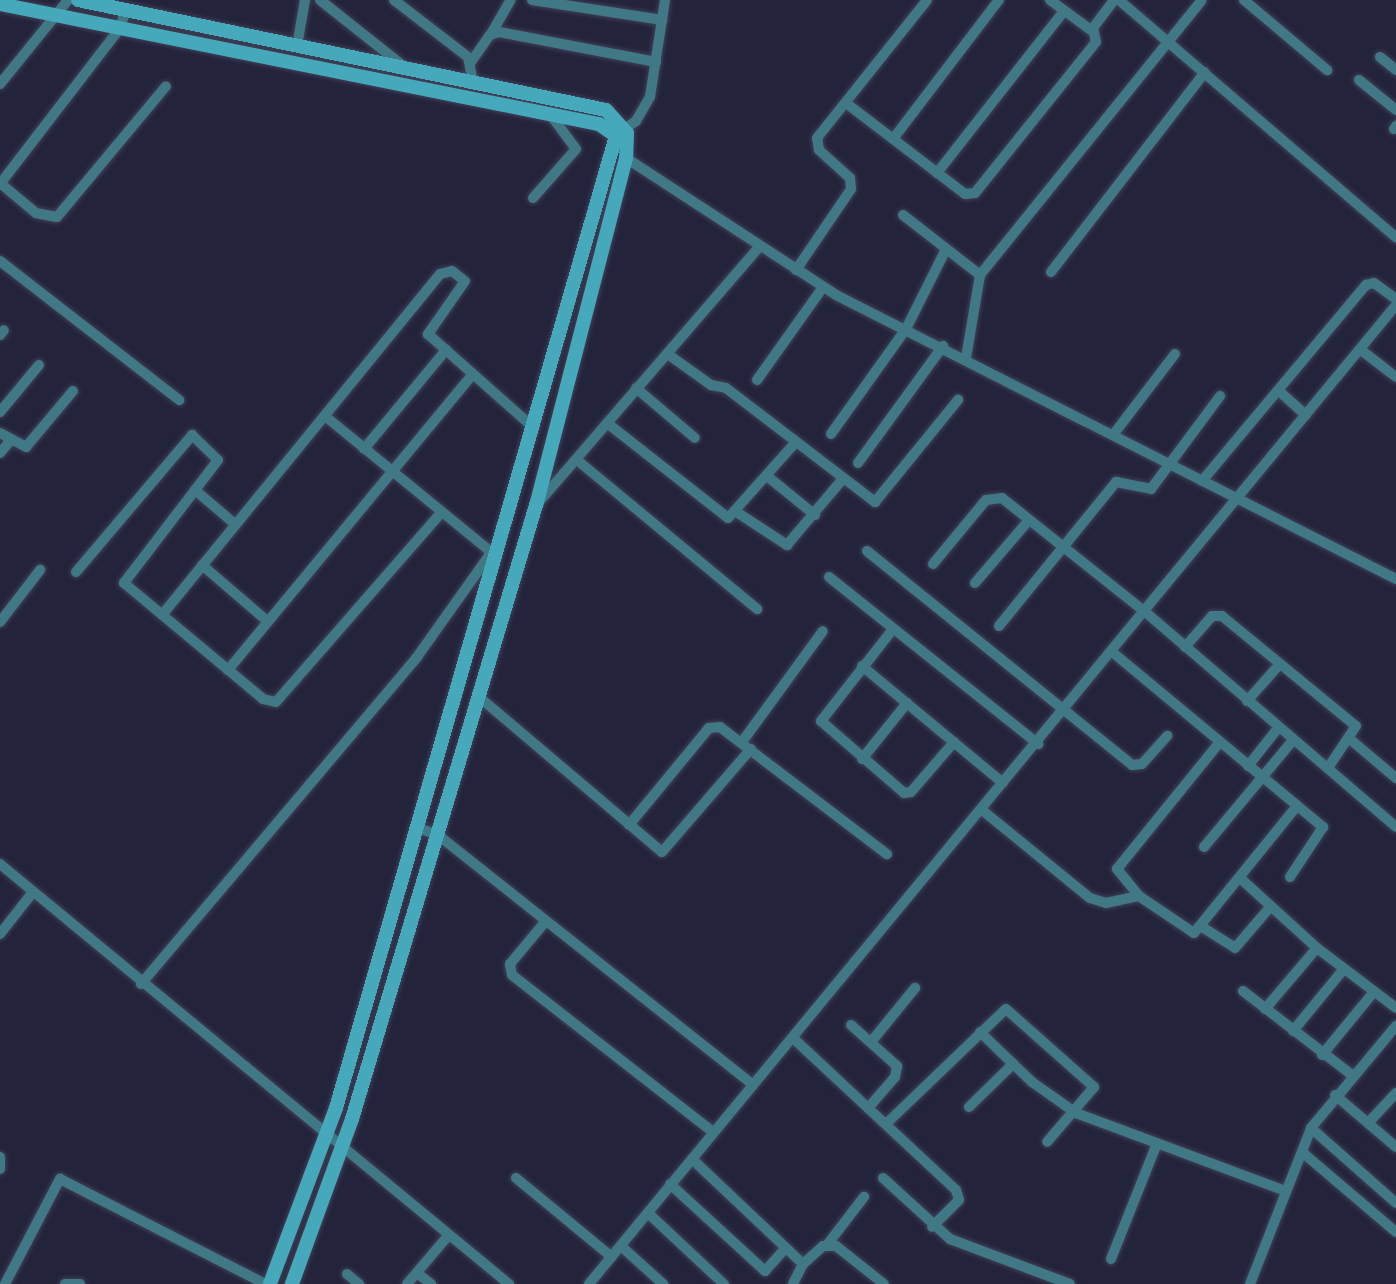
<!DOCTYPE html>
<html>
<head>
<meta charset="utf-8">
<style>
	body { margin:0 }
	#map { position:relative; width:1396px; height:1284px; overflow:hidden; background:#23233c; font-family:Jost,sans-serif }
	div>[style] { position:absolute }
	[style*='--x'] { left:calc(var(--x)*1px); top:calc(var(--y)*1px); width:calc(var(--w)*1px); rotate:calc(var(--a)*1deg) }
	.roads { filter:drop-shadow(0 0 2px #404057) drop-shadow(0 0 2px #404057) }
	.minor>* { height:10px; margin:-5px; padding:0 5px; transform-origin:5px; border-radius:5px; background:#407985 }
	.secondary>* { height:14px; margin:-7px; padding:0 7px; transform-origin:7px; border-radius:7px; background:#46a8bb }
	span { translate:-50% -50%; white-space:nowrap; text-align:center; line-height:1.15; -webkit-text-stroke:5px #23233c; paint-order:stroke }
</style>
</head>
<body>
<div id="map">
	<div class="roads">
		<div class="minor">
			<div style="--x:320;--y:0;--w:105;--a:38.4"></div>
			<div style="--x:394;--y:0;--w:93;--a:37.6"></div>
			<div style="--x:468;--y:57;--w:25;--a:79"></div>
			<div style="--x:532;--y:0;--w:132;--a:8.7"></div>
			<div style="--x:1050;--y:0;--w:52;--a:36.4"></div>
			<div style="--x:1119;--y:0;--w:365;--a:40.6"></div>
			<div style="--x:1244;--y:0;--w:109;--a:40.1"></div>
			<div style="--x:491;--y:34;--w:39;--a:-60"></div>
			<div style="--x:297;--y:46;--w:47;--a:-80.1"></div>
			<div style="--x:1380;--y:57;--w:21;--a:39"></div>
			<div style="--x:471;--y:62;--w:33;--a:-55"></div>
			<div style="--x:490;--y:35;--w:9;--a:-18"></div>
			<div style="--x:499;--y:32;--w:160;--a:10.8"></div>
			<div style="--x:1359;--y:80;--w:48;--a:39"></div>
			<div style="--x:0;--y:84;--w:108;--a:-51"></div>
			<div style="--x:846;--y:103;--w:150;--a:37.4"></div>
			<div style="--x:965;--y:194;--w:10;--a:-6"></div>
			<div style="--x:975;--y:193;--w:193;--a:-51.3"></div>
			<div style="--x:1096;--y:42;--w:14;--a:-102"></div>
			<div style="--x:1093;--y:28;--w:35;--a:-53"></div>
			<div style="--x:1394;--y:129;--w:4;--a:-56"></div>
			<div style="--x:619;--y:133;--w:21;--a:-35"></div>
			<div style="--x:636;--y:121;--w:28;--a:-60"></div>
			<div style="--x:650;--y:97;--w:98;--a:-81.2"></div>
			<div style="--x:893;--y:139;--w:175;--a:-52.7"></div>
			<div style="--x:626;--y:158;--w:251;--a:33.1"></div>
			<div style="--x:836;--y:295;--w:628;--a:26.89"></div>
			<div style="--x:937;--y:173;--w:206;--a:-51.9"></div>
			<div style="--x:0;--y:183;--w:47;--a:39.8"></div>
			<div style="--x:36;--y:213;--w:21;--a:11"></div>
			<div style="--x:57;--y:217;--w:170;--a:-50.2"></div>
			<div style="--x:0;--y:184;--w:197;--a:-52.4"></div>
			<div style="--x:120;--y:28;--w:19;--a:-72"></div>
			<div style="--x:533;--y:198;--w:65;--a:-48.7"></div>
			<div style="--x:576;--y:149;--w:44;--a:-126.6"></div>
			<div style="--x:903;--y:215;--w:98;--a:37.9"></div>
			<div style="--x:0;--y:261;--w:227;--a:37.8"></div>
			<div style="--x:796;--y:270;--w:98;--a:-55.8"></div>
			<div style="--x:851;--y:189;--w:11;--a:-95"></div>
			<div style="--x:850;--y:178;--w:42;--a:-137.9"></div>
			<div style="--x:819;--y:150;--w:12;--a:-99"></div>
			<div style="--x:817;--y:138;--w:176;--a:-51.4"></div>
			<div style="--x:1051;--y:272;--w:252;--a:-52.4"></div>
			<div style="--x:0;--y:335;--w:6;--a:-51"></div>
			<div style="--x:1361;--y:350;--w:44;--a:37.6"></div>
			<div style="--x:669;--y:355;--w:52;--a:35.5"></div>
			<div style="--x:711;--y:385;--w:15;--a:11"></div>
			<div style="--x:726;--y:388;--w:188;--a:37.4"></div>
			<div style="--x:875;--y:502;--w:132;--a:-50.9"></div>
			<div style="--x:966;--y:358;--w:84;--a:-80.4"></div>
			<div style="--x:980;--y:275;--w:353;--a:-51.1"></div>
			<div style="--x:757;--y:380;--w:114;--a:-54.6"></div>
			<div style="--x:636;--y:388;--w:77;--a:40.3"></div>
			<div style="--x:1279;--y:391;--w:36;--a:42"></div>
			<div style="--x:0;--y:412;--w:61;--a:-50.3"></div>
			<div style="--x:325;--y:416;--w:220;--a:39.3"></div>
			<div style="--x:607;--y:423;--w:154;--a:38.1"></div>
			<div style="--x:728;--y:518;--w:101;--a:-48.2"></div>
			<div style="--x:0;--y:433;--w:30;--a:28"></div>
			<div style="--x:26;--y:447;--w:73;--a:-50"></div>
			<div style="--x:831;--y:434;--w:129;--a:-54.5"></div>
			<div style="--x:906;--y:329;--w:87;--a:-63.4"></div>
			<div style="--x:1113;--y:435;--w:102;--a:-52.6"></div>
			<div style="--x:364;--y:449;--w:129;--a:-50.4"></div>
			<div style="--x:0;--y:453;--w:16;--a:-50"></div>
			<div style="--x:577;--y:460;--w:234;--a:39.6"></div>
			<div style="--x:858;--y:463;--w:145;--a:-54"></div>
			<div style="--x:767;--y:476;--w:62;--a:39.1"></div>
			<div style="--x:1202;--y:481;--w:256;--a:-50.1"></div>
			<div style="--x:1366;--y:285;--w:8;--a:-14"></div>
			<div style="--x:1374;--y:283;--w:27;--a:36"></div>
			<div style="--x:195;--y:490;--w:52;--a:40.4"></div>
			<div style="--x:539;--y:502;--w:338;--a:-49.2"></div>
			<div style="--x:738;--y:513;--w:59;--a:33.1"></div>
			<div style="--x:787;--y:545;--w:85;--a:-49.8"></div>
			<div style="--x:867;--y:551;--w:341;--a:38.9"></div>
			<div style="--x:1132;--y:765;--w:10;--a:-6"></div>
			<div style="--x:1142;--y:764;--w:38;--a:-48"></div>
			<div style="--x:933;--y:564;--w:83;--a:-50.4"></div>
			<div style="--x:986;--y:500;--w:16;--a:-7"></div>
			<div style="--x:1002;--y:498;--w:180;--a:38.5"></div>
			<div style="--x:1143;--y:610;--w:333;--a:40.6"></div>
			<div style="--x:202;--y:565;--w:86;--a:40.7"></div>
			<div style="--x:76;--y:572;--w:180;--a:-49.7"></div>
			<div style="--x:192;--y:435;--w:36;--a:44"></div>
			<div style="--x:218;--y:460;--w:155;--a:127.4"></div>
			<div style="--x:124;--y:583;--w:181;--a:39.8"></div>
			<div style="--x:263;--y:699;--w:13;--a:13"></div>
			<div style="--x:276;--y:702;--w:251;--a:-48.9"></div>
			<div style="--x:829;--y:577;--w:268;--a:38.6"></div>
			<div style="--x:975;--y:583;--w:83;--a:-49.4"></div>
			<div style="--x:162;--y:615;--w:440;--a:-50.8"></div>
			<div style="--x:440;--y:274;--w:12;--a:-14"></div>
			<div style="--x:452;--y:271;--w:16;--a:38"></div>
			<div style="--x:465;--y:281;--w:65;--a:124.9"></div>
			<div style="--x:428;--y:334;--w:142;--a:41.6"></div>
			<div style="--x:0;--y:622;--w:66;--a:-52.4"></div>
			<div style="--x:999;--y:626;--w:186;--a:-50.9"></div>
			<div style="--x:1116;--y:482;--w:36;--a:11"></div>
			<div style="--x:1151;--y:489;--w:116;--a:-53.4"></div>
			<div style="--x:893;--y:629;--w:117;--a:128"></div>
			<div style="--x:821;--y:721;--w:110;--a:40.9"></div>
			<div style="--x:904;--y:793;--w:7;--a:-8"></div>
			<div style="--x:911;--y:792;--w:66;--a:-49.3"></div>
			<div style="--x:1185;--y:647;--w:41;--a:-48.9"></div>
			<div style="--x:1212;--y:616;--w:10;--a:0"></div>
			<div style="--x:1222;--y:616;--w:173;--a:39.4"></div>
			<div style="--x:1356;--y:726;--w:50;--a:123.7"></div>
			<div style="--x:1111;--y:651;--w:276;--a:39.7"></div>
			<div style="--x:1323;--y:827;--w:60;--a:123.4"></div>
			<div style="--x:862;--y:666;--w:183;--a:39.7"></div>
			<div style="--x:228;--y:670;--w:384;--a:-50.4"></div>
			<div style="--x:478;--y:696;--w:241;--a:40.3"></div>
			<div style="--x:662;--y:852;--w:136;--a:-49.2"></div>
			<div style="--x:1247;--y:701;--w:48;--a:-48.4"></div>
			<div style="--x:1351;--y:740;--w:59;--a:40.2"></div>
			<div style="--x:742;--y:742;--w:137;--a:-53.9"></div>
			<div style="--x:862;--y:759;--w:72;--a:-51.2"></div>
			<div style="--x:1248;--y:766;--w:48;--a:-51.7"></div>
			<div style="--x:982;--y:810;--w:139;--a:39.2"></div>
			<div style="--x:1090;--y:898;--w:17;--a:17"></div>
			<div style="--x:1106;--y:903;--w:34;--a:-12"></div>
			<div style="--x:1139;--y:896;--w:66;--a:33.9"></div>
			<div style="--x:1194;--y:933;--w:164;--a:-51"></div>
			<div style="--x:629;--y:825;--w:126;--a:-50.5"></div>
			<div style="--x:709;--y:728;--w:11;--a:-5"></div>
			<div style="--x:720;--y:727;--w:210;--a:37.3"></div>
			<div style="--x:418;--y:828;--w:21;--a:19"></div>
			<div style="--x:438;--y:835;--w:402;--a:38.4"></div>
			<div style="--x:1204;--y:847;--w:139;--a:-50.2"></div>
			<div style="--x:0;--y:864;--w:660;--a:39.53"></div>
			<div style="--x:1240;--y:878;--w:104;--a:42.3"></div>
			<div style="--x:1317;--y:948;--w:99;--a:37.2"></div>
			<div style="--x:1139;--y:896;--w:35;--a:-129"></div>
			<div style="--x:1117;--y:869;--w:162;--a:-51"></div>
			<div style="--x:545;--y:922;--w:55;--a:129.8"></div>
			<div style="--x:510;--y:964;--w:11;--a:80"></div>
			<div style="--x:512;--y:975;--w:255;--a:38"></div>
			<div style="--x:1202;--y:927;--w:39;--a:32"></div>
			<div style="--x:1235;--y:948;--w:55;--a:-49.4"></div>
			<div style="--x:0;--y:934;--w:53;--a:-51.8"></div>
			<div style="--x:141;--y:984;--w:428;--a:-49.8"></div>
			<div style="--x:417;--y:657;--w:128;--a:-54.6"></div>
			<div style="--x:1243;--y:991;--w:138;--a:37.6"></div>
			<div style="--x:1265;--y:1009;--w:80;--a:-49.6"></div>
			<div style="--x:851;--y:1025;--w:62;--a:41.7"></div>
			<div style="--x:897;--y:1066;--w:11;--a:100"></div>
			<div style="--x:895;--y:1077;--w:38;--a:131"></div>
			<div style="--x:1293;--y:1031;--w:79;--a:-50.7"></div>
			<div style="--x:980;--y:1032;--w:72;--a:43.9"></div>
			<div style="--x:1032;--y:1082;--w:54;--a:35.2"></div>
			<div style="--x:1076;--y:1113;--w:224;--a:20.4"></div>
			<div style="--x:793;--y:1038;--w:223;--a:43"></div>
			<div style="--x:956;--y:1190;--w:10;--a:73"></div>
			<div style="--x:959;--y:1200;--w:38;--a:135"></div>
			<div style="--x:871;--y:1042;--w:70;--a:-50.8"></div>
			<div style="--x:1322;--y:1055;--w:80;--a:-50.6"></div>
			<div style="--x:1335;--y:1095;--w:80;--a:40.4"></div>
			<div style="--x:969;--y:1107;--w:62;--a:-44.3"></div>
			<div style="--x:888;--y:1122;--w:163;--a:-43.8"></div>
			<div style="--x:1006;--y:1009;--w:118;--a:41.6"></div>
			<div style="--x:1094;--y:1087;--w:72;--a:130.5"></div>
			<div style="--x:1369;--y:1122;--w:40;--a:-47"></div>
			<div style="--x:1311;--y:1128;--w:113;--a:41.4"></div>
			<div style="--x:1302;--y:1152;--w:123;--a:40.4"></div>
			<div style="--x:0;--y:1157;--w:12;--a:90"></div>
			<div style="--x:692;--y:1159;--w:153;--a:43.4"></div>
			<div style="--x:803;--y:1264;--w:22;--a:117"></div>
			<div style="--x:516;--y:1178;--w:124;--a:39.5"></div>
			<div style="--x:883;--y:1178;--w:91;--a:42.3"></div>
			<div style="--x:950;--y:1239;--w:128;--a:20.6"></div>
			<div style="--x:670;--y:1184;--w:129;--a:42.5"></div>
			<div style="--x:765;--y:1271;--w:31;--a:-48"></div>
			<div style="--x:648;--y:1213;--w:104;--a:43.1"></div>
			<div style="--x:827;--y:1245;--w:61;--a:-52.4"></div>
			<div style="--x:621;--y:1246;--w:57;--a:42.1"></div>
			<div style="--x:1111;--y:1259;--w:122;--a:-68.3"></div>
			<div style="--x:803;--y:1264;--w:27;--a:-42"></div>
			<div style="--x:823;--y:1246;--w:13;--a:0"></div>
			<div style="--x:836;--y:1246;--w:61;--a:38.4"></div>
			<div style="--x:417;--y:1273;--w:18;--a:38"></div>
			<div style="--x:347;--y:1274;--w:16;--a:40"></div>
			<div style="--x:5;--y:1284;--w:119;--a:-62.4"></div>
			<div style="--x:60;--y:1179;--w:230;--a:27.1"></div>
			<div style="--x:65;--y:1284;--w:15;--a:0"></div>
			<div style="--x:407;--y:1284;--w:63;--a:-49.5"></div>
			<div style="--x:589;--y:1284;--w:1269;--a:-50.5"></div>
			<div style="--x:1250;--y:1284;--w:168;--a:-68.6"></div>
			<div style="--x:1311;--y:1128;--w:133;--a:-50.2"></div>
		</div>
		<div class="secondary">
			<div style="--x:78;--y:0;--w:539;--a:11.77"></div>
			<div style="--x:606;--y:110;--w:31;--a:48"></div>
			<div style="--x:627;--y:133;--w:25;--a:92"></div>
			<div style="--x:626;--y:158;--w:358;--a:104.5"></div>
			<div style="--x:536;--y:505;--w:641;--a:106.68"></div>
			<div style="--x:352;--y:1119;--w:176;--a:110"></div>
			<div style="--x:0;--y:4;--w:611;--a:11.33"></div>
			<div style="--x:599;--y:124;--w:21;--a:35"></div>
			<div style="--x:616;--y:136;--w:1012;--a:106.07"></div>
			<div style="--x:336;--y:1108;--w:188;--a:110.6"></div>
		</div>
	</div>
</div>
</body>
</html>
